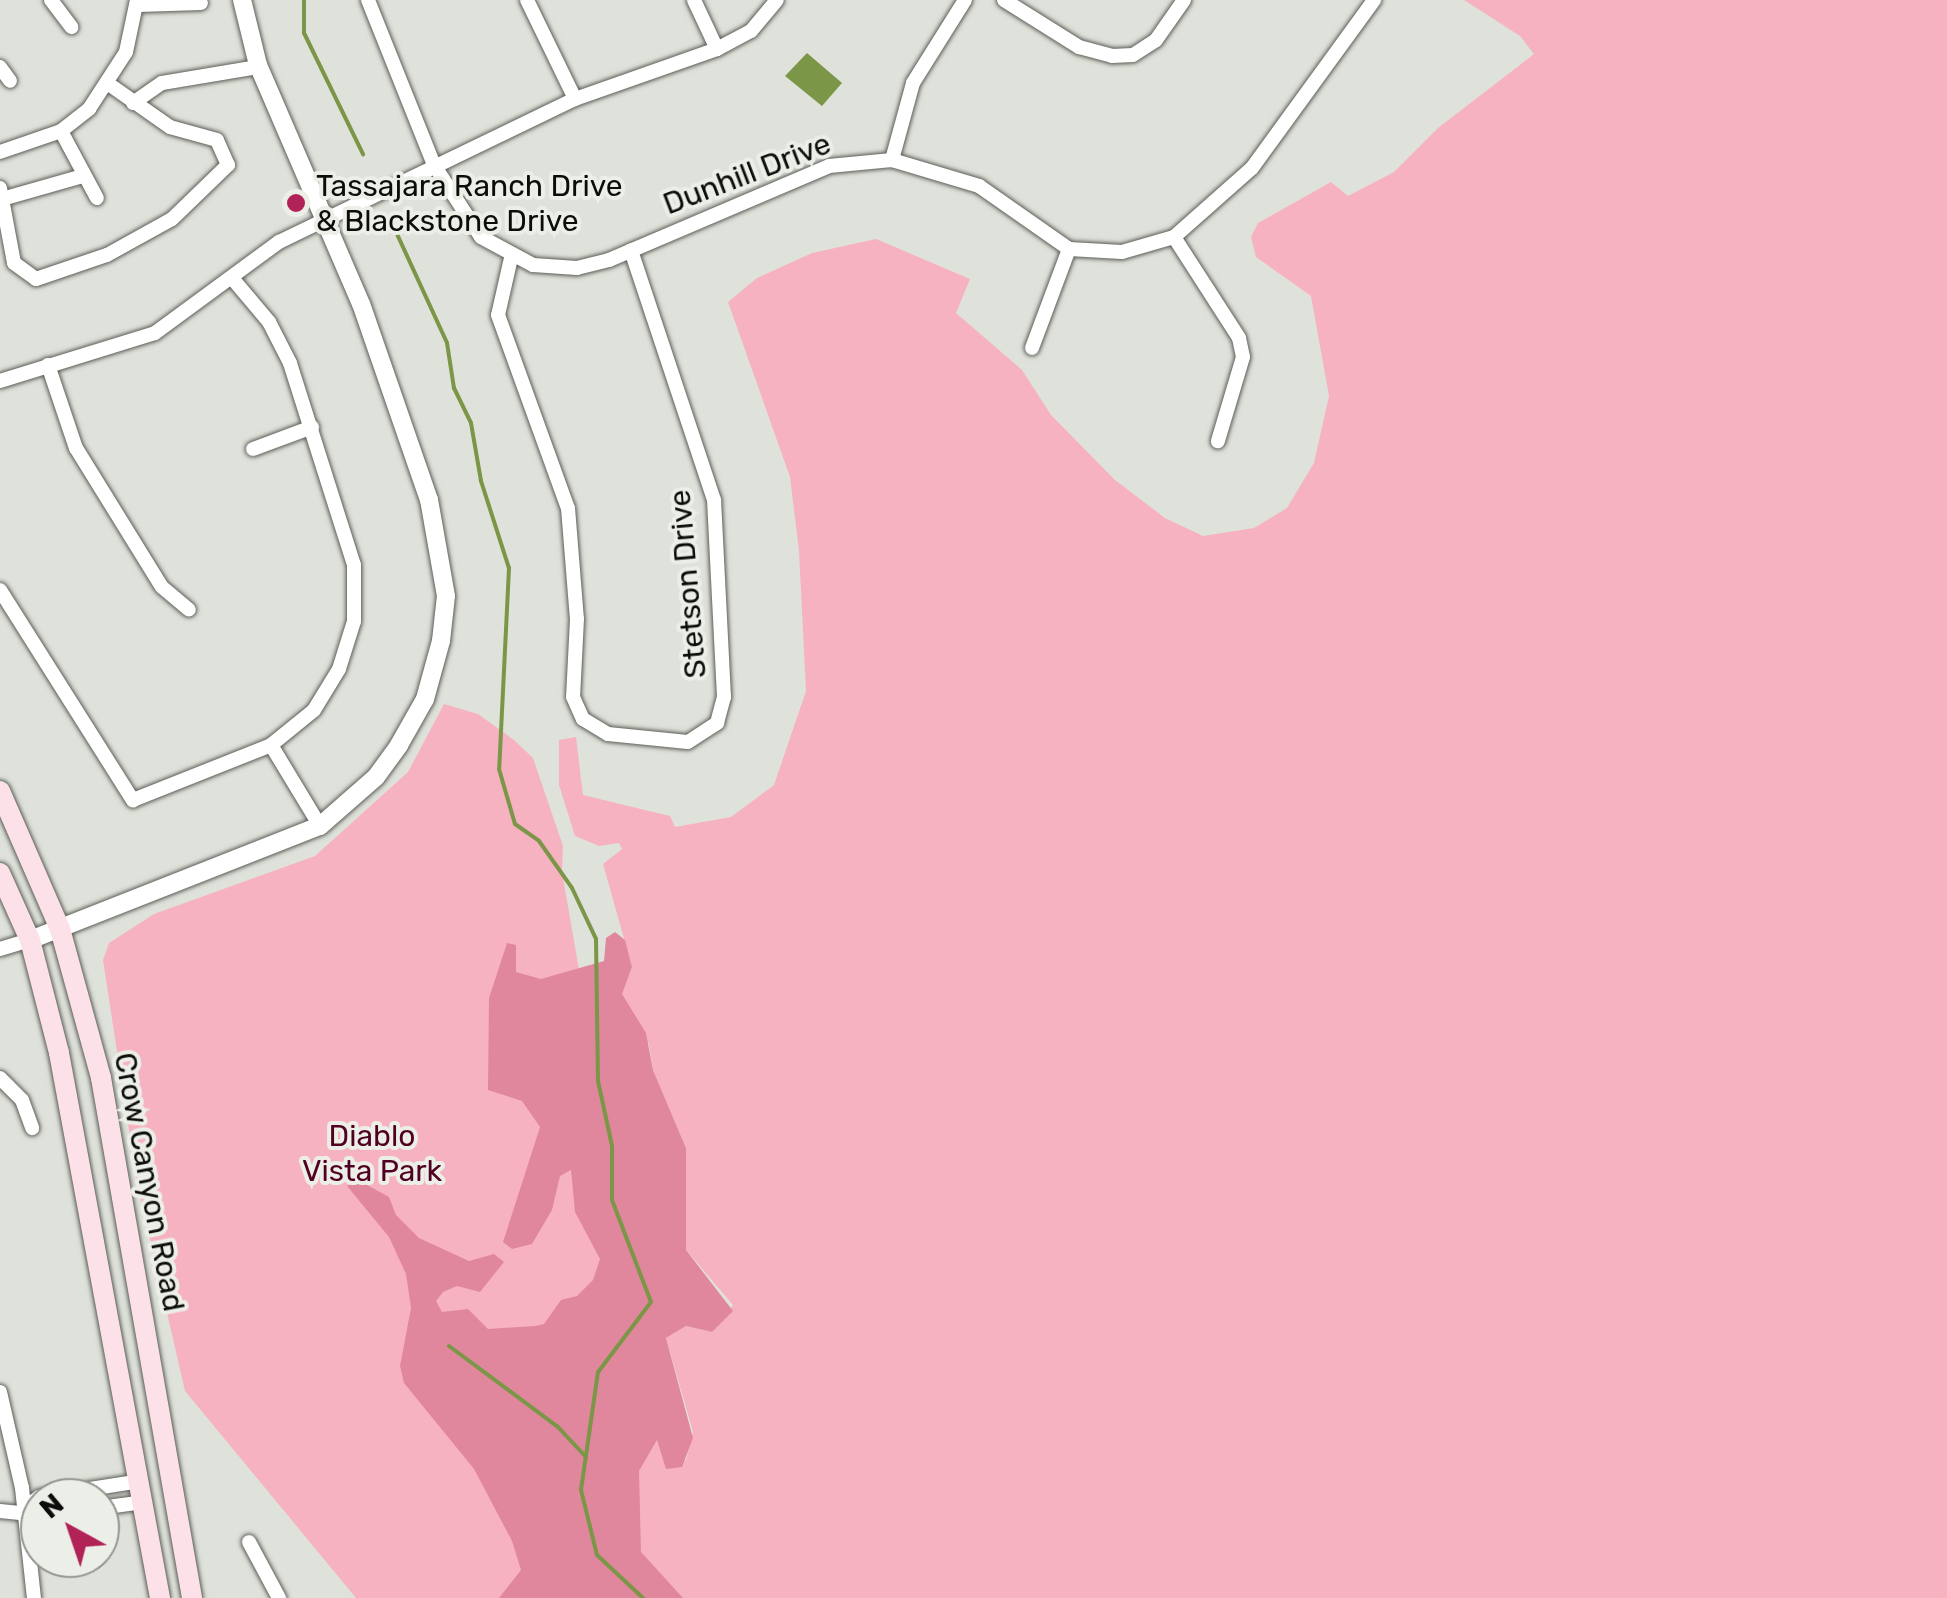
<!DOCTYPE html>
<html>
<head>
<meta charset="utf-8">
<style>
	body { margin:0 }
	#map { position:relative; width:1947px; height:1598px; overflow:hidden; background:#dfe2da; font-family:Rubik,sans-serif }
	div>[style] { position:absolute }
	[style*='--x'] { left:calc(var(--x)*1px); top:calc(var(--y)*1px); width:calc(var(--w)*1px); rotate:calc(var(--a)*1deg) }
	.green>* { inset:0; background:#f7b2c1 }
	.forest>* { inset:0; background:#e1879d }
	.water>* { inset:0; background:#7a9646 }
	.stream>* { height:4px; margin:-2px; padding:0 2px; transform-origin:2px; border-radius:2px; background:#7a9646 }
	.roads { filter:drop-shadow(0 0 2px #5b5e57) drop-shadow(0 0 2px #5b5e57) }
	.minor>* { height:14px; margin:-7px; padding:0 7px; transform-origin:7px; border-radius:7px; background:#fff }
	.tertiary>* { height:18px; margin:-9px; padding:0 9px; transform-origin:9px; border-radius:9px; background:#fff }
	.secondary>* { height:20px; margin:-10px; padding:0 10px; transform-origin:10px; border-radius:10px; background:#fce2e8 }
	.dots>* { width:28px; height:28px; translate:-50% -50%; box-sizing:border-box; border:5px solid #ecefe7; border-radius:50% }
	span { translate:-50% -50%; white-space:nowrap; text-align:center; line-height:1.15; -webkit-text-stroke:8px #ecefe7; paint-order:stroke }
	.street-label { font-size:30px; color:#0c0d0a }
	.poi-label { font-size:30px; color:#0c0d0a }
	.left { translate:0 -50%; text-align:left }
	.park-label { font-size:30px; color:#520022 }
	.north { position:absolute; left:20px; top:1478px; width:100px; height:100px; box-sizing:border-box; background:#ecefe7; border:2px solid #92958f; border-radius:50%; rotate:320deg; font-size:28px; font-weight:700; line-height:40px; text-align:center; color:#0c0d0a }
	.north::after { content:''; display:block; margin:auto; width:35px; height:45px; background:#b12257; clip-path:polygon(50% 0,100% 100%,50% 72%,0 100%) }
</style>
</head>
<body>
<div id="map">
	<div class="green">
		<div style="clip-path:polygon(1464px 0,1947px 0,1947px 1598px,356px 1598px,185px 1391px,137px 1182px,103px 960px,109px 943px,154px 914px,315px 856px,408px 772px,444px 704px,478px 714px,514px 740px,533px 758px,563px 846px,562px 872px,666px 1468px,686px 1460px,693px 1432px,666px 1338px,686px 1326px,712px 1332px,733px 1305px,686px 1250px,686px 1148px,653px 1070px,649px 1045px,621px 993px,632px 967px,603px 864px,622px 849px,619px 843px,599px 846px,575px 836px,559px 785px,559px 740px,576px 737px,583px 795px,670px 816px,675px 827px,731px 817px,774px 785px,806px 691px,799px 551px,790px 477px,728px 302px,757px 278px,812px 253px,876px 239px,970px 279px,956px 313px,1022px 370px,1051px 415px,1115px 480px,1165px 518px,1203px 536px,1254px 528px,1287px 508px,1314px 463px,1329px 396px,1311px 296px,1256px 257px,1251px 237px,1258px 223px,1331px 182px,1348px 196px,1394px 172px,1438px 128px,1534px 54px,1520px 36px)"></div>
	</div>
	<div class="forest">
		<div style="clip-path:polygon(615px 932px,625px 940px,632px 967px,622px 994px,646px 1033px,653px 1070px,686px 1148px,686px 1250px,733px 1311px,712px 1332px,686px 1326px,666px 1338px,693px 1438px,682px 1467px,666px 1469px,657px 1440px,639px 1471px,641px 1552px,683px 1598px,499px 1598px,521px 1570px,512px 1541px,474px 1469px,404px 1383px,400px 1366px,411px 1308px,406px 1274px,389px 1237px,347px 1186px,358px 1180px,389px 1197px,396px 1215px,419px 1238px,469px 1261px,494px 1254px,504px 1262px,480px 1292px,457px 1286px,443px 1292px,436px 1301px,442px 1312px,468px 1309px,488px 1329px,535px 1326px,544px 1324px,561px 1300px,577px 1296px,593px 1280px,600px 1259px,575px 1212px,571px 1170px,560px 1176px,552px 1210px,532px 1244px,512px 1249px,503px 1242px,540px 1127px,522px 1101px,488px 1090px,489px 998px,507px 943px,516px 945px,516px 972px,541px 979px,604px 961px,606px 938px)"></div>
	</div>
	<div class="water">
		<div style="clip-path:polygon(807px 53px,842px 83px,822px 106px,785px 76px)"></div>
	</div>
	<div class="stream">
		<div style="--x:304;--y:0;--w:33;--a:90"></div>
		<div style="--x:304;--y:33;--w:135;--a:64"></div>
		<div style="--x:391;--y:221;--w:134;--a:65.3"></div>
		<div style="--x:447;--y:343;--w:46;--a:81.2"></div>
		<div style="--x:454;--y:388;--w:39;--a:64"></div>
		<div style="--x:471;--y:423;--w:59;--a:80.2"></div>
		<div style="--x:481;--y:481;--w:91;--a:72.2"></div>
		<div style="--x:509;--y:568;--w:201;--a:92.8"></div>
		<div style="--x:499;--y:769;--w:57;--a:73.8"></div>
		<div style="--x:515;--y:824;--w:29;--a:35"></div>
		<div style="--x:539;--y:841;--w:57;--a:54.9"></div>
		<div style="--x:572;--y:888;--w:56;--a:64.8"></div>
		<div style="--x:596;--y:939;--w:142;--a:89.2"></div>
		<div style="--x:598;--y:1081;--w:66;--a:77.8"></div>
		<div style="--x:612;--y:1146;--w:54;--a:90"></div>
		<div style="--x:612;--y:1200;--w:109;--a:69.1"></div>
		<div style="--x:651;--y:1302;--w:88;--a:127.1"></div>
		<div style="--x:598;--y:1372;--w:119;--a:98.2"></div>
		<div style="--x:581;--y:1490;--w:67;--a:76.2"></div>
		<div style="--x:597;--y:1555;--w:63;--a:43.1"></div>
		<div style="--x:449;--y:1346;--w:136;--a:36.6"></div>
		<div style="--x:558;--y:1427;--w:40;--a:47"></div>
	</div>
	<div class="roads">
		<div class="minor">
			<div style="--x:51;--y:0;--w:34;--a:53"></div>
			<div style="--x:368;--y:0;--w:178;--a:68.2"></div>
			<div style="--x:434;--y:165;--w:86;--a:56.9"></div>
			<div style="--x:481;--y:237;--w:59;--a:28.3"></div>
			<div style="--x:533;--y:265;--w:44;--a:3.9"></div>
			<div style="--x:577;--y:268;--w:33;--a:-14"></div>
			<div style="--x:609;--y:260;--w:239;--a:-23.1"></div>
			<div style="--x:829;--y:166;--w:63;--a:-5.4"></div>
			<div style="--x:527;--y:0;--w:110;--a:64.1"></div>
			<div style="--x:694;--y:0;--w:54;--a:64.9"></div>
			<div style="--x:965;--y:0;--w:98;--a:122.1"></div>
			<div style="--x:913;--y:83;--w:80;--a:105.3"></div>
			<div style="--x:892;--y:160;--w:91;--a:16.6"></div>
			<div style="--x:979;--y:186;--w:110;--a:35"></div>
			<div style="--x:1069;--y:249;--w:53;--a:3.2"></div>
			<div style="--x:1122;--y:252;--w:54;--a:-16.1"></div>
			<div style="--x:1174;--y:237;--w:104;--a:-41.5"></div>
			<div style="--x:1252;--y:168;--w:208;--a:-54"></div>
			<div style="--x:1004;--y:0;--w:89;--a:32.1"></div>
			<div style="--x:1079;--y:47;--w:34;--a:15"></div>
			<div style="--x:1112;--y:56;--w:21;--a:-3"></div>
			<div style="--x:1133;--y:55;--w:27;--a:-33"></div>
			<div style="--x:1156;--y:40;--w:49;--a:-55"></div>
			<div style="--x:138;--y:5;--w:63;--a:-1.8"></div>
			<div style="--x:0;--y:67;--w:17;--a:54"></div>
			<div style="--x:133;--y:103;--w:35;--a:-35"></div>
			<div style="--x:162;--y:83;--w:97;--a:-9.5"></div>
			<div style="--x:61;--y:131;--w:76;--a:61.8"></div>
			<div style="--x:0;--y:152;--w:65;--a:-19"></div>
			<div style="--x:61;--y:131;--w:36;--a:-38"></div>
			<div style="--x:89;--y:109;--w:68;--a:-57"></div>
			<div style="--x:126;--y:52;--w:53;--a:-78.1"></div>
			<div style="--x:0;--y:188;--w:76;--a:79.4"></div>
			<div style="--x:14;--y:263;--w:27;--a:36"></div>
			<div style="--x:36;--y:279;--w:75;--a:-18.7"></div>
			<div style="--x:107;--y:255;--w:74;--a:-29"></div>
			<div style="--x:172;--y:219;--w:78;--a:-44"></div>
			<div style="--x:228;--y:165;--w:27;--a:-114"></div>
			<div style="--x:217;--y:140;--w:49;--a:-164.5"></div>
			<div style="--x:170;--y:127;--w:73;--a:-145"></div>
			<div style="--x:2;--y:199;--w:84;--a:-15.9"></div>
			<div style="--x:1174;--y:237;--w:120;--a:57.2"></div>
			<div style="--x:1239;--y:338;--w:19;--a:78"></div>
			<div style="--x:1243;--y:357;--w:88;--a:106.6"></div>
			<div style="--x:511;--y:258;--w:58;--a:102.8"></div>
			<div style="--x:498;--y:315;--w:205;--a:70.1"></div>
			<div style="--x:568;--y:508;--w:111;--a:85.4"></div>
			<div style="--x:577;--y:619;--w:78;--a:92.9"></div>
			<div style="--x:573;--y:697;--w:24;--a:66"></div>
			<div style="--x:583;--y:719;--w:29;--a:31"></div>
			<div style="--x:608;--y:734;--w:80;--a:5.7"></div>
			<div style="--x:688;--y:742;--w:35;--a:-33"></div>
			<div style="--x:717;--y:723;--w:27;--a:-75"></div>
			<div style="--x:724;--y:697;--w:197;--a:-92.9"></div>
			<div style="--x:714;--y:500;--w:263;--a:-108.4"></div>
			<div style="--x:1032;--y:348;--w:106;--a:-69.5"></div>
			<div style="--x:48;--y:365;--w:88;--a:71.4"></div>
			<div style="--x:76;--y:448;--w:163;--a:58.3"></div>
			<div style="--x:162;--y:587;--w:35;--a:40"></div>
			<div style="--x:0;--y:381;--w:162;--a:-17.2"></div>
			<div style="--x:155;--y:333;--w:154;--a:-36.3"></div>
			<div style="--x:279;--y:242;--w:329;--a:-25.8"></div>
			<div style="--x:575;--y:99;--w:151;--a:-19.4"></div>
			<div style="--x:717;--y:49;--w:38;--a:-28"></div>
			<div style="--x:751;--y:31;--w:40;--a:-50"></div>
			<div style="--x:253;--y:449;--w:63;--a:-20.4"></div>
			<div style="--x:0;--y:590;--w:249;--a:57.7"></div>
			<div style="--x:133;--y:800;--w:149;--a:-21.7"></div>
			<div style="--x:271;--y:745;--w:55;--a:-39.1"></div>
			<div style="--x:314;--y:710;--w:48;--a:-58.6"></div>
			<div style="--x:339;--y:669;--w:50;--a:-72.6"></div>
			<div style="--x:354;--y:621;--w:56;--a:-90"></div>
			<div style="--x:354;--y:565;--w:212;--a:-107.6"></div>
			<div style="--x:290;--y:363;--w:46;--a:-117.1"></div>
			<div style="--x:269;--y:322;--w:57;--a:-130.1"></div>
			<div style="--x:271;--y:745;--w:95;--a:58.8"></div>
			<div style="--x:0;--y:949;--w:31;--a:-17"></div>
			<div style="--x:0;--y:1078;--w:31;--a:45"></div>
			<div style="--x:22;--y:1100;--w:30;--a:70"></div>
			<div style="--x:0;--y:1392;--w:98;--a:77.1"></div>
			<div style="--x:22;--y:1488;--w:111;--a:83.8"></div>
			<div style="--x:24;--y:1508;--w:19;--a:-36"></div>
			<div style="--x:39;--y:1497;--w:102;--a:-9"></div>
			<div style="--x:100;--y:1508;--w:43;--a:-7.9"></div>
			<div style="--x:0;--y:1511;--w:40;--a:5.7"></div>
			<div style="--x:249;--y:1542;--w:64;--a:61.8"></div>
		</div>
		<div class="tertiary">
			<div style="--x:30;--y:940;--w:312;--a:-21.5"></div>
			<div style="--x:320;--y:826;--w:74;--a:-41.2"></div>
			<div style="--x:376;--y:777;--w:39;--a:-54"></div>
			<div style="--x:399;--y:745;--w:53;--a:-60.5"></div>
			<div style="--x:425;--y:699;--w:60;--a:-74.6"></div>
			<div style="--x:441;--y:641;--w:45;--a:-83.7"></div>
			<div style="--x:446;--y:596;--w:97;--a:-100"></div>
			<div style="--x:429;--y:500;--w:207;--a:-109.1"></div>
			<div style="--x:361;--y:304;--w:260;--a:-113.3"></div>
			<div style="--x:258;--y:65;--w:67;--a:-103.8"></div>
		</div>
		<div class="secondary">
			<div style="--x:0;--y:791;--w:150;--a:66.5"></div>
			<div style="--x:60;--y:929;--w:155;--a:74.6"></div>
			<div style="--x:101;--y:1078;--w:528;--a:80.07"></div>
			<div style="--x:0;--y:873;--w:73;--a:65.9"></div>
			<div style="--x:30;--y:940;--w:117;--a:75.6"></div>
			<div style="--x:59;--y:1053;--w:554;--a:79.5"></div>
		</div>
	</div>
	<div class="dots">
		<div style="left:296px;top:203px;background:#b12257"></div>
	</div>
	<div class="street-label">
		<span style="left:747px;top:174px;rotate:-21deg">Dunhill Drive</span>
		<span style="left:688px;top:584px;rotate:-95deg">Stetson Drive</span>
		<span style="left:149px;top:1182px;rotate:79deg">Crow Canyon Road</span>
	</div>
	<div class="poi-label">
		<span class="left" style="left:316px;top:203px">Tassajara Ranch Drive<br>&amp; Blackstone Drive</span>
	</div>
	<div class="park-label">
		<span style="left:372px;top:1153px">Diablo<br>Vista Park</span>
	</div>
	<div class="north">N</div>
</div>
</body>
</html>
